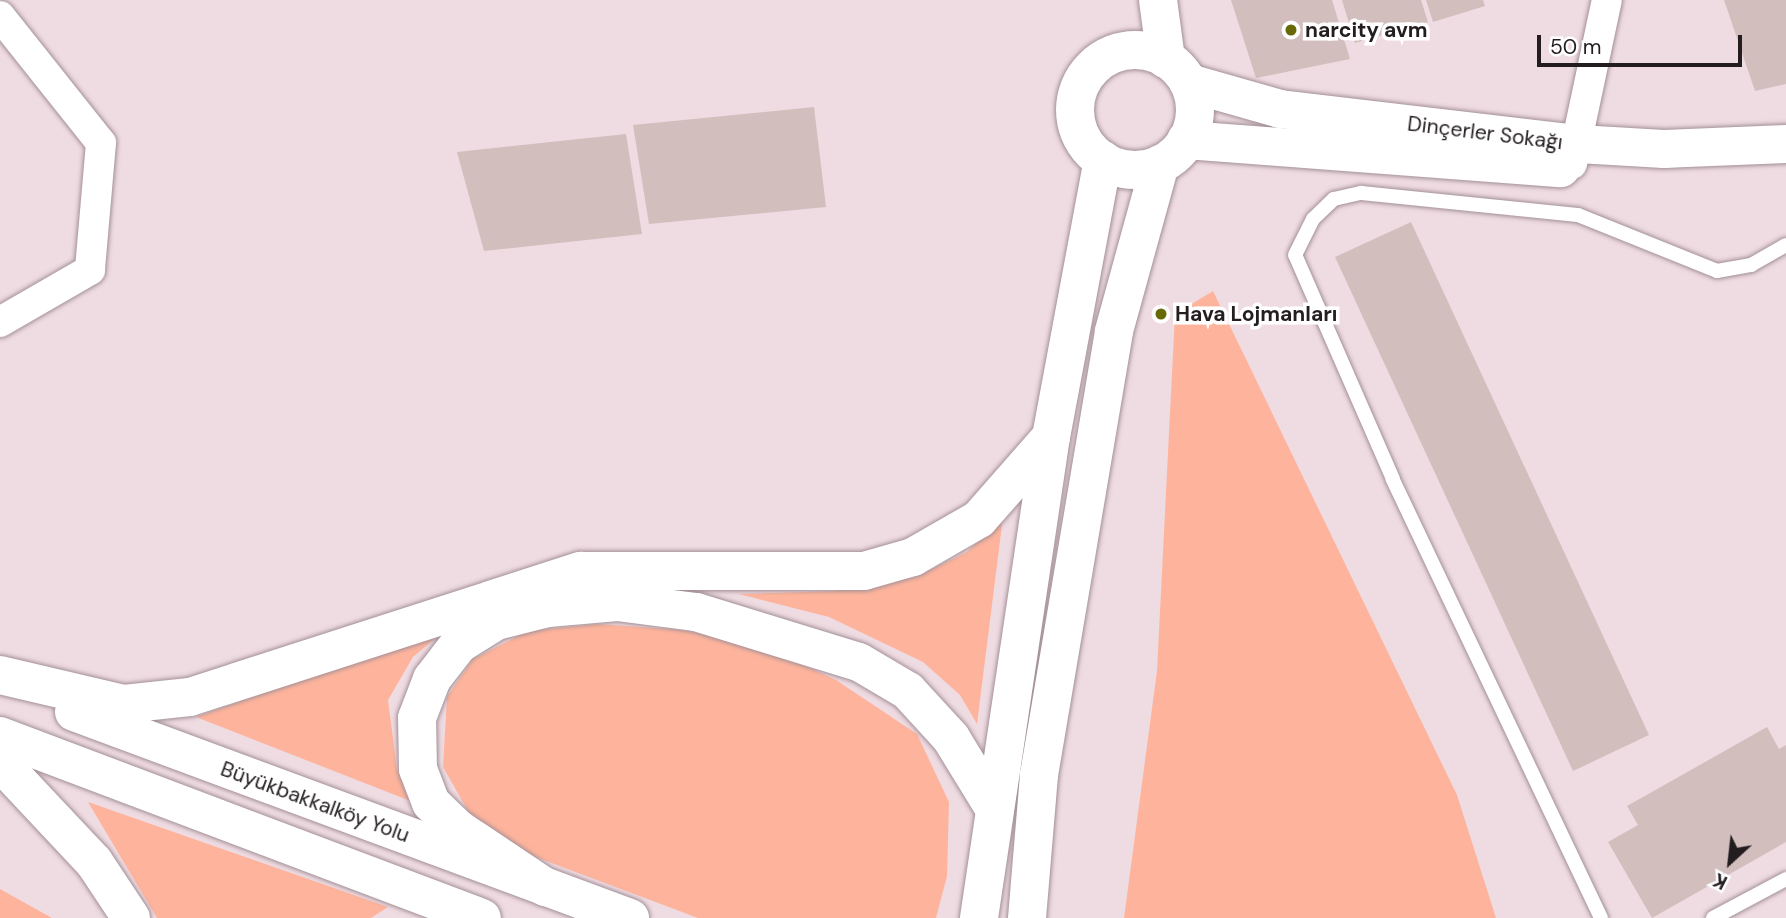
<!DOCTYPE html>
<html>
<head>
<meta charset="utf-8">
<style>
	body { margin:0 }
	#map { position:relative; width:1786px; height:918px; overflow:hidden; background:#efdbe2; font-family:"DM Sans",sans-serif }
	div>[style] { position:absolute }
	[style*='--x'] { left:calc(var(--x)*1px); top:calc(var(--y)*1px); width:calc(var(--w)*1px); rotate:calc(var(--a)*1deg) }
	.green>* { inset:0; background:#feb49c }
	.building>* { inset:0; background:#d3bebe }
	.roads { filter:drop-shadow(0 0 2px #a39097) drop-shadow(0 0 2px #a39097) }
	.lane>* { height:14px; margin:-7px; padding:0 7px; transform-origin:7px; border-radius:7px; background:#fff }
	.street>* { height:30px; margin:-15px; padding:0 15px; transform-origin:15px; border-radius:15px; background:#fff }
	.secondary>* { height:38px; margin:-19px; padding:0 19px; transform-origin:19px; border-radius:19px; background:#fff }
	.secondary>.ring { margin:-19px; padding:0; box-sizing:content-box; background:none; border:38px solid #fff; border-radius:50% }
	.highway>* { height:38px; margin:-19px; padding:0 19px; transform-origin:19px; border-radius:19px; background:#fff }
	.dots>* { width:19px; height:19px; translate:-50% -50%; box-sizing:border-box; border:4px solid #fff; border-radius:50% }
	span { translate:-50% -50%; white-space:nowrap; text-align:center; line-height:1.15; -webkit-text-stroke:7px #fff; paint-order:stroke }
	.poi-label { font-size:21px; color:#241d20; font-weight:700 }
	.left { translate:0 -50%; text-align:left }
	.street-label { font-size:21px; color:#241d20 }
	.north { position:absolute; left:1695px; top:827px; width:70px; height:70px; -webkit-text-stroke:5px #fff; paint-order:stroke; rotate:207deg; font-size:19px; font-weight:700; line-height:28px; text-align:center; color:#241d20 }
	.north::after { content:''; display:block; margin:auto; width:24px; height:32px; background:#241d20; clip-path:polygon(50% 0,100% 100%,50% 72%,0 100%) }
	.scale { position:absolute; left:1537px; top:35px; width:205px; height:32px; box-sizing:border-box; border:4px solid #241d20; border-top:0; padding-left:9px; font-size:21px; line-height:24px; white-space:nowrap; color:#241d20; -webkit-text-stroke:5px #fff; paint-order:stroke }
</style>
</head>
<body>
<div id="map">
	<div class="green">
		<div style="clip-path:polygon(1213px 291px,1457px 795px,1496px 918px,1124px 918px,1157px 671px,1175px 314px)"></div>
		<div style="clip-path:polygon(1003px 517px,977px 724px,960px 695px,923px 662px,829px 617px,739px 594px,834px 591px,916px 577px,967px 552px)"></div>
		<div style="clip-path:polygon(597px 624px,684px 630px,769px 649px,836px 680px,917px 734px,949px 802px,947px 876px,936px 918px,698px 918px,525px 853px,472px 818px,443px 767px,447px 697px,473px 659px,528px 631px)"></div>
		<div style="clip-path:polygon(450px 626px,413px 657px,388px 700px,397px 769px,413px 802px,196px 717px)"></div>
		<div style="clip-path:polygon(88px 802px,388px 907px,371px 918px,157px 918px)"></div>
		<div style="clip-path:polygon(0 889px,52px 918px,0 918px)"></div>
	</div>
	<div class="building">
		<div style="clip-path:polygon(1231px 0,1332px 0,1350px 59px,1256px 78px)"></div>
		<div style="clip-path:polygon(1342px 0,1421px 0,1428px 22px,1355px 43px)"></div>
		<div style="clip-path:polygon(1426px 0,1483px 0,1485px 6px,1433px 22px)"></div>
		<div style="clip-path:polygon(1724px 0,1786px 0,1786px 84px,1755px 91px)"></div>
		<div style="clip-path:polygon(814px 107px,826px 207px,649px 224px,633px 125px)"></div>
		<div style="clip-path:polygon(626px 134px,642px 234px,484px 251px,457px 152px)"></div>
		<div style="clip-path:polygon(1411px 222px,1649px 735px,1573px 771px,1335px 257px)"></div>
		<div style="clip-path:polygon(1767px 727px,1779px 749px,1786px 745px,1786px 842px,1652px 918px,1608px 842px,1638px 825px,1627px 806px)"></div>
	</div>
	<div class="roads">
		<div class="lane">
			<div style="--x:1601;--y:918;--w:486;--a:-115.4"></div>
			<div style="--x:1393;--y:479;--w:244;--a:-113.6"></div>
			<div style="--x:1295;--y:255;--w:40;--a:-63.4"></div>
			<div style="--x:1313;--y:219;--w:29;--a:-44"></div>
			<div style="--x:1334;--y:199;--w:28;--a:-13"></div>
			<div style="--x:1361;--y:193;--w:218;--a:5.8"></div>
			<div style="--x:1578;--y:215;--w:150;--a:21.9"></div>
			<div style="--x:1717;--y:271;--w:35;--a:-10"></div>
			<div style="--x:1751;--y:265;--w:40;--a:-29.7"></div>
			<div style="--x:1713;--y:918;--w:83;--a:-28.1"></div>
		</div>
		<div class="street">
			<div style="--x:0;--y:16;--w:162;--a:51.5"></div>
			<div style="--x:101;--y:143;--w:127;--a:95"></div>
			<div style="--x:90;--y:270;--w:104;--a:150"></div>
			<div style="--x:1572;--y:164;--w:168;--a:-78"></div>
		</div>
		<div class="secondary">
			<div style="--x:1158;--y:0;--w:60;--a:82.3"></div>
			<div class="ring" style="left:1075px;top:50px;width:82px;height:82px"></div>
			<div style="--x:1189;--y:83;--w:95;--a:15.9"></div>
			<div style="--x:1280;--y:109;--w:300;--a:6.7"></div>
			<div style="--x:1578;--y:144;--w:86;--a:3.3"></div>
			<div style="--x:1664;--y:149;--w:122;--a:-2.3"></div>
			<div style="--x:1186;--y:140;--w:376;--a:4.3"></div>
			<div style="--x:979;--y:918;--w:486;--a:-81.5"></div>
			<div style="--x:1051;--y:437;--w:282;--a:-79.4"></div>
			<div style="--x:1027;--y:918;--w:144;--a:-85.2"></div>
			<div style="--x:1039;--y:775;--w:450;--a:-80.4"></div>
			<div style="--x:1114;--y:331;--w:173;--a:-74.6"></div>
		</div>
		<div class="highway">
			<div style="--x:0;--y:675;--w:127;--a:13.2"></div>
			<div style="--x:124;--y:704;--w:66;--a:-6.1"></div>
			<div style="--x:190;--y:697;--w:411;--a:-17.9"></div>
			<div style="--x:581;--y:571;--w:283;--a:0"></div>
			<div style="--x:864;--y:571;--w:51;--a:-15.9"></div>
			<div style="--x:913;--y:557;--w:76;--a:-29.9"></div>
			<div style="--x:979;--y:519;--w:109;--a:-48.7"></div>
			<div style="--x:74;--y:712;--w:593;--a:20.33"></div>
			<div style="--x:0;--y:736;--w:515;--a:20.69"></div>
			<div style="--x:0;--y:762;--w:137;--a:46.8"></div>
			<div style="--x:94;--y:862;--w:67;--a:56.5"></div>
			<div style="--x:545;--y:887;--w:106;--a:-146.2"></div>
			<div style="--x:457;--y:828;--w:36;--a:-136"></div>
			<div style="--x:431;--y:803;--w:36;--a:-111"></div>
			<div style="--x:418;--y:769;--w:51;--a:-91.1"></div>
			<div style="--x:417;--y:718;--w:42;--a:-69"></div>
			<div style="--x:432;--y:679;--w:44;--a:-52.4"></div>
			<div style="--x:459;--y:644;--w:44;--a:-31.9"></div>
			<div style="--x:496;--y:621;--w:54;--a:-14"></div>
			<div style="--x:548;--y:608;--w:69;--a:-5"></div>
			<div style="--x:617;--y:602;--w:80;--a:7.2"></div>
			<div style="--x:696;--y:612;--w:170;--a:17.1"></div>
			<div style="--x:859;--y:662;--w:57;--a:30.6"></div>
			<div style="--x:908;--y:691;--w:64;--a:47.5"></div>
			<div style="--x:951;--y:738;--w:79;--a:58.5"></div>
		</div>
	</div>
	<div class="dots">
		<div style="left:1291px;top:30px;background:#686804"></div>
		<div style="left:1161px;top:314px;background:#686804"></div>
	</div>
	<div class="poi-label">
		<span class="left" style="left:1305px;top:30px">narcity avm</span>
		<span class="left" style="left:1175px;top:314px">Hava Lojmanları</span>
	</div>
	<div class="street-label">
		<span style="left:1485px;top:133px;rotate:7deg">Dinçerler Sokağı</span>
		<span style="left:315px;top:802px;rotate:20deg">Büyükbakkalköy Yolu</span>
	</div>
	<div class="north">K</div>
	<div class="scale">50 m</div>
</div>
</body>
</html>
